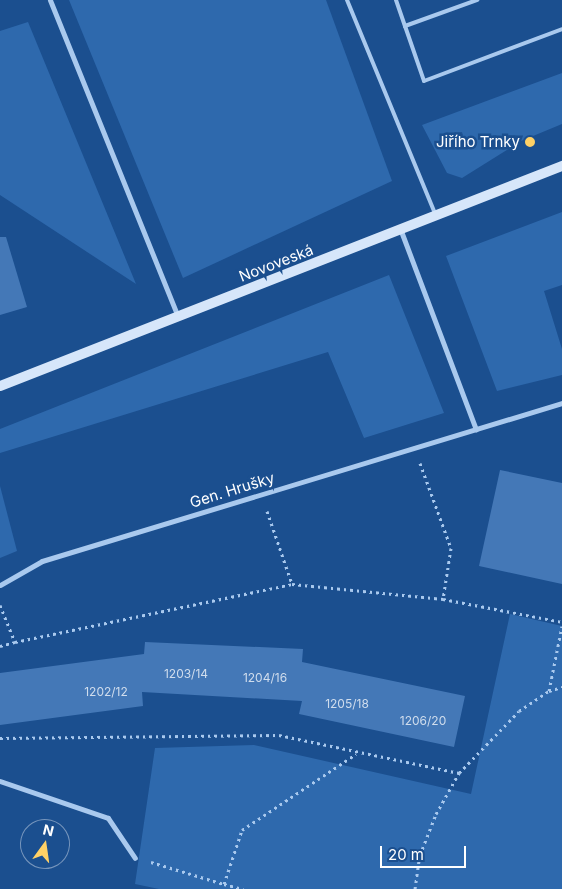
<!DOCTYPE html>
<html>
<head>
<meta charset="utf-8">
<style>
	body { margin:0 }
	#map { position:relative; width:562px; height:889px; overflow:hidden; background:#1b4f8f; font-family:Inter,sans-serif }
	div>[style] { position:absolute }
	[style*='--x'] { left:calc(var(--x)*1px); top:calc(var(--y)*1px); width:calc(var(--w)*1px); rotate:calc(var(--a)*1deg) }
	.green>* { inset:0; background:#2e69ad }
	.building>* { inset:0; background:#4478b7 }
	.path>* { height:3px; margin-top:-1.5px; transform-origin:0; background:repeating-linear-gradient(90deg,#a9c9ee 0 2.5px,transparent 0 6.5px) }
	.lane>* { height:4px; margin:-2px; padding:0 2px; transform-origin:2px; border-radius:2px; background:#a9c9ee }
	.street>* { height:5px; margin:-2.5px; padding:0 2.5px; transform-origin:2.5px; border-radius:2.5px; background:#a9c9ee }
	.secondary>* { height:10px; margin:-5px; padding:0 5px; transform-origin:5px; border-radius:5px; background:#d6e6fa }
	.dots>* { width:14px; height:14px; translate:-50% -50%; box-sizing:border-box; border:2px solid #1b4f8f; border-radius:50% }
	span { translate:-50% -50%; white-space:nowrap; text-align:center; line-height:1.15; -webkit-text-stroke:5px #1b4f8f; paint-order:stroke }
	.number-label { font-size:12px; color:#d0dded }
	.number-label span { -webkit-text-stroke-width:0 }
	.poi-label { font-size:15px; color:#fff }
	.right { translate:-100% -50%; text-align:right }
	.street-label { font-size:15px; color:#fff }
	.north { position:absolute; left:20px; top:819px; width:50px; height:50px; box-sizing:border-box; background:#1b4f8f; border:1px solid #7695bc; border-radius:50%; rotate:14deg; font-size:14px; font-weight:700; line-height:20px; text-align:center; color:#fff }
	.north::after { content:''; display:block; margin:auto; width:18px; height:22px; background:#ffd166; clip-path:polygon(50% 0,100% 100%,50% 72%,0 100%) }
	.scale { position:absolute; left:380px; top:846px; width:86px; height:22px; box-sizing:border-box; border:2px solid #fff; border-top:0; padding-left:6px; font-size:15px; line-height:18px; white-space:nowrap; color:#fff; -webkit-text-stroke:4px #1b4f8f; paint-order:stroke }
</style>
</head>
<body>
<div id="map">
	<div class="green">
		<div style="clip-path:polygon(69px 0,326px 0,392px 181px,183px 278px)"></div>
		<div style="clip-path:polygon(28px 22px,136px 284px,0 195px,0 31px)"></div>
		<div style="clip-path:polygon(562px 73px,562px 124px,521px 141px,462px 178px,447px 173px,422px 125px)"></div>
		<div style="clip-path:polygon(562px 212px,562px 285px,544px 291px,562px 349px,562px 375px,497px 391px,446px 256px)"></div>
		<div style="clip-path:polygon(389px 275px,444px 413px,364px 438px,328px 352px,0 453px,0 429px)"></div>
		<div style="clip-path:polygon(0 486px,17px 551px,0 558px)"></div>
		<div style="clip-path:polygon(510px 614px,562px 626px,562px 889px,159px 889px,135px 884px,155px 748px,254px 745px,471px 794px)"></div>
	</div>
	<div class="building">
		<div style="clip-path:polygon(0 237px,6px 237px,27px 307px,0 315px)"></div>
		<div style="clip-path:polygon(500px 470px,562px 483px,562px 584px,479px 566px)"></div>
		<div style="clip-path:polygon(145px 642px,303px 649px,302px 662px,465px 696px,454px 747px,299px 714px,302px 701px,142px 692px,143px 706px,0 725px,0 673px,144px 654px)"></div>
	</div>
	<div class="path">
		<div style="--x:420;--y:463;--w:90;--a:70"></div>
		<div style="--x:451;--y:548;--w:52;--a:98.9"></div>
		<div style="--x:267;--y:511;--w:77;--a:71.1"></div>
		<div style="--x:0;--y:605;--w:40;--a:68"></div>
		<div style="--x:15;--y:642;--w:283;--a:-11.8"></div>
		<div style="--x:292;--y:584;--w:152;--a:5.7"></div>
		<div style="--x:443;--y:599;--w:121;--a:10.9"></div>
		<div style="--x:0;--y:646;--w:16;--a:-15"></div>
		<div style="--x:549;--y:691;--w:66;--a:-78.7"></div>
		<div style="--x:0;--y:738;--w:279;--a:-0.6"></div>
		<div style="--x:279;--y:735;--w:184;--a:11.9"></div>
		<div style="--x:151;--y:862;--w:76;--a:16.8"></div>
		<div style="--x:224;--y:884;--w:57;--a:-71.6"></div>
		<div style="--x:242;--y:830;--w:137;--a:-33.7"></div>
		<div style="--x:224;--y:884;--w:20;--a:15"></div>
		<div style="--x:415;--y:889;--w:34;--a:-82"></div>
		<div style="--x:420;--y:855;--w:44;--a:-68.7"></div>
		<div style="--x:436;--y:814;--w:47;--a:-60.7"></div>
		<div style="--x:459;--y:773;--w:86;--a:-45.9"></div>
		<div style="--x:519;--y:711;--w:36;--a:-34"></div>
		<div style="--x:549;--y:691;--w:14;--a:-17"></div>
	</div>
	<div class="lane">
		<div style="--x:347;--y:0;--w:231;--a:67.6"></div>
		<div style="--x:396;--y:0;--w:28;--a:71"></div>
		<div style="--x:405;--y:26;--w:77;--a:-19.9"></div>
		<div style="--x:405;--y:26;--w:58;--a:70.9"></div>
		<div style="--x:424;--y:81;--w:147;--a:-20.6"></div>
	</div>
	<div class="street">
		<div style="--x:50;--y:0;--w:342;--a:68"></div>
		<div style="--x:401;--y:231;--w:212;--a:69.3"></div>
		<div style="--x:0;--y:585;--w:48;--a:-29.7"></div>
		<div style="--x:42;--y:561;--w:543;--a:-16.9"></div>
		<div style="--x:0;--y:781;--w:114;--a:18.9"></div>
		<div style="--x:108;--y:818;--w:48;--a:56"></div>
	</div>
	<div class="secondary">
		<div style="--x:0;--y:386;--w:604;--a:-21.38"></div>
	</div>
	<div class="dots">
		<div style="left:530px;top:142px;background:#ffd166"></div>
	</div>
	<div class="number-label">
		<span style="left:186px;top:674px">1203/14</span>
		<span style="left:265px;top:678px">1204/16</span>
		<span style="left:106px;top:692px">1202/12</span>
		<span style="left:347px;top:704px">1205/18</span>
		<span style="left:423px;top:721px">1206/20</span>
	</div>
	<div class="poi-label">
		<span class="right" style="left:520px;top:142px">Jiřího Trnky</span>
	</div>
	<div class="street-label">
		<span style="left:276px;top:263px;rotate:-21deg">Novoveská</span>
		<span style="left:232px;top:490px;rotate:-17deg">Gen. Hrušky</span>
	</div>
	<div class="north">N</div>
	<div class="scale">20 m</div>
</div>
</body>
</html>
